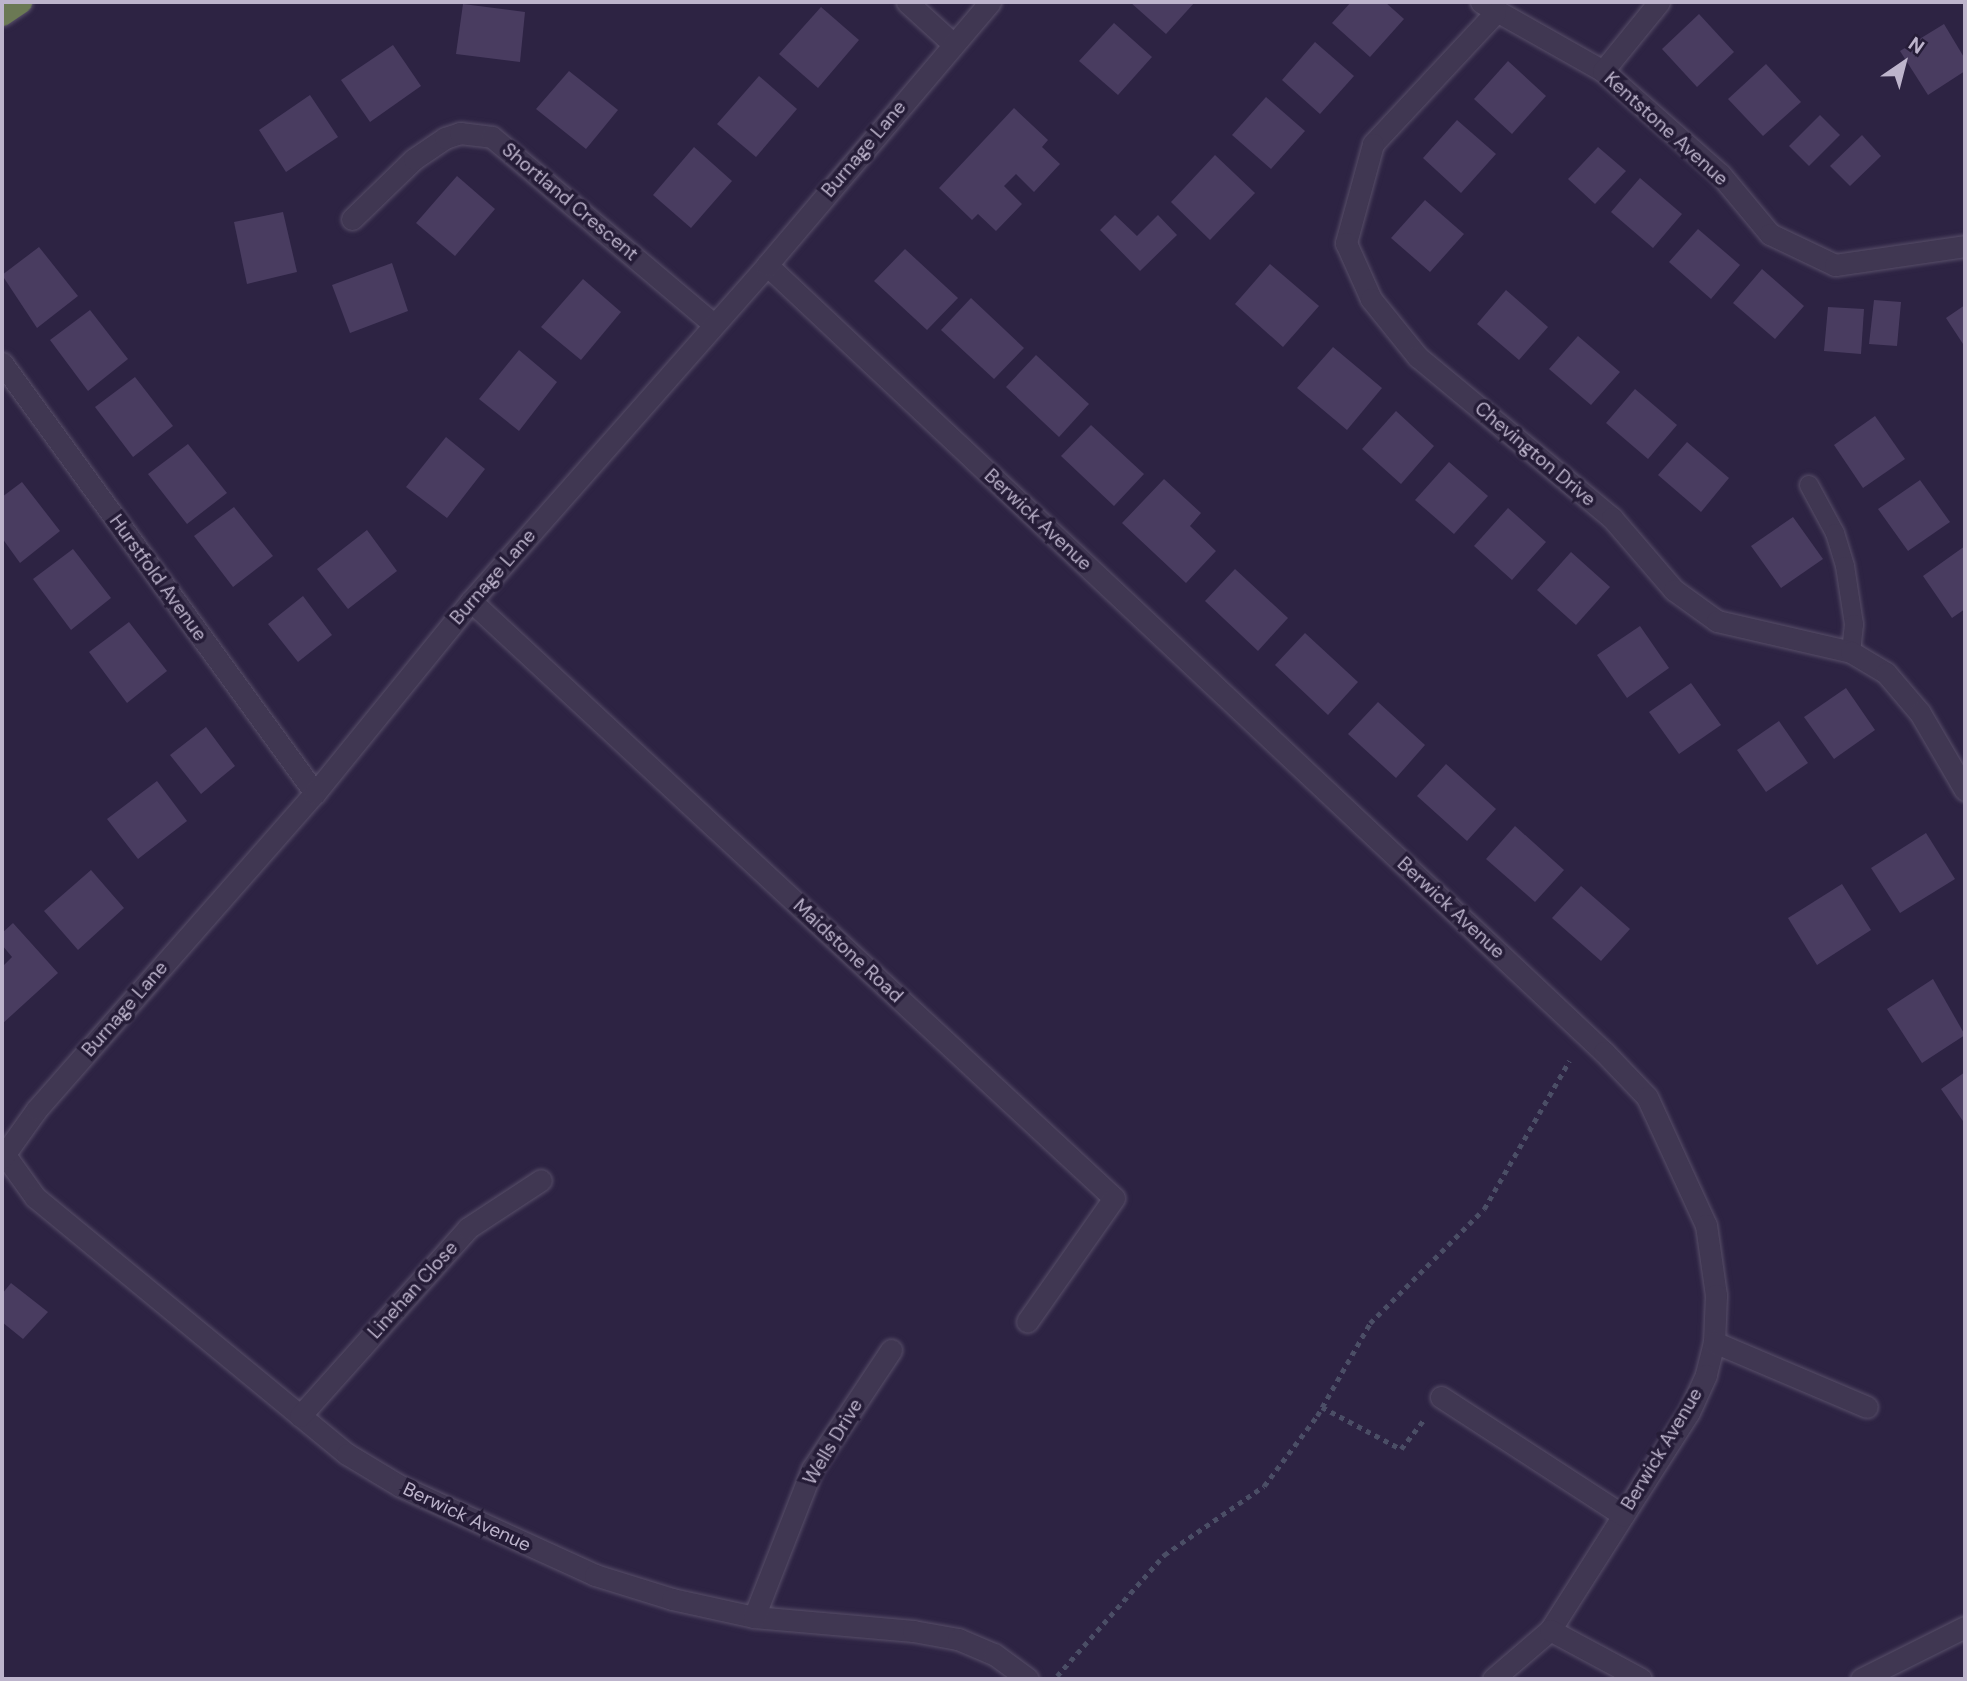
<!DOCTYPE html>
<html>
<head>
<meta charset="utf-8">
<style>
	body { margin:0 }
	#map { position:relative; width:1967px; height:1681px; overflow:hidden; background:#2d2343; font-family:"DM Sans",sans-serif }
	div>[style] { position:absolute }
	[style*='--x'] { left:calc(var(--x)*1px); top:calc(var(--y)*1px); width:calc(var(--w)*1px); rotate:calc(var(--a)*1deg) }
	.building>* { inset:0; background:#493c60 }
	.path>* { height:4.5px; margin-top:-2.25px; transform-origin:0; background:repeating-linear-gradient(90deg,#4b4e66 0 5px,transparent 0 10px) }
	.roads { filter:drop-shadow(0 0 2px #584f69) drop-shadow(0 0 2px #584f69) }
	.lane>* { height:18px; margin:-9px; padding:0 9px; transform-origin:9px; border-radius:9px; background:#403752 }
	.street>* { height:21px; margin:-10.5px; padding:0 10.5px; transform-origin:10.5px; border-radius:10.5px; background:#403752 }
	.highway>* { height:21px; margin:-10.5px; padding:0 10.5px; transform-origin:10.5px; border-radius:10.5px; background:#6b7954 }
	span { translate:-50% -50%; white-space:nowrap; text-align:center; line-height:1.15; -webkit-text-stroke:7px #251c37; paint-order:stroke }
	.street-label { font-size:19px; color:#bdb4cc }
	.frame { position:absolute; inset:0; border:4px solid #bdb4cc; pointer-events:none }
	.north { position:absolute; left:1869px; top:28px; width:70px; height:70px; -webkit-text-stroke:5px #251c37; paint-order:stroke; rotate:35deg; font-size:19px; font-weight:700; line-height:28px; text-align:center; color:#bdb4cc }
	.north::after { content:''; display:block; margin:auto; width:24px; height:32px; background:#bdb4cc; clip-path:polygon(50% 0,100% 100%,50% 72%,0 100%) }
</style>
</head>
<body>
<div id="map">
	<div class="building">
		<div style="clip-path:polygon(1130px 2px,1195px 2px,1166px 34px)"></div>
		<div style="clip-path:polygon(1351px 2px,1385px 2px,1404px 19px,1370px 57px,1332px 23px)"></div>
		<div style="clip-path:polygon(463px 4px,525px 12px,520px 62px,456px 54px)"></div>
		<div style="clip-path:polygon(821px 7px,859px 40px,818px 88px,779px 54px)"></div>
		<div style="clip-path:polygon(1699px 14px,1734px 52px,1697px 87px,1662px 49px)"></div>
		<div style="clip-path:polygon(1114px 23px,1152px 57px,1118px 95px,1079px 61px)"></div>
		<div style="clip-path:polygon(1944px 24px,1965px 59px,1965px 71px,1928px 95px,1900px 51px)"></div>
		<div style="clip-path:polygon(1315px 42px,1354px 76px,1320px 114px,1282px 80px)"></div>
		<div style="clip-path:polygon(393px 45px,421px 86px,370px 122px,341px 80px)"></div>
		<div style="clip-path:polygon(1508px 61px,1546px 96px,1512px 134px,1474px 99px)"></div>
		<div style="clip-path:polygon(1766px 64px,1801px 102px,1763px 136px,1728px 99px)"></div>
		<div style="clip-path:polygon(569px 71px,618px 110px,586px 149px,536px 109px)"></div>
		<div style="clip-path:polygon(759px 76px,797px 109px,756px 157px,717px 124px)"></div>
		<div style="clip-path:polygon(310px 95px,338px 137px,286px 172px,259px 130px)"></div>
		<div style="clip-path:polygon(1266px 97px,1305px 131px,1271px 169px,1232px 135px)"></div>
		<div style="clip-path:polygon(1014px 108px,1048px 140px,1042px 147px,1060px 164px,1034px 192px,1016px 174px,1004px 186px,1022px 204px,996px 231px,978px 214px,972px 220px,939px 188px)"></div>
		<div style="clip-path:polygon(1820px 115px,1840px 135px,1809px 166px,1789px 146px)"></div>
		<div style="clip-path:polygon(1457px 120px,1496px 154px,1461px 193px,1423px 158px)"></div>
		<div style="clip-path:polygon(1862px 135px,1881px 156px,1850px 186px,1830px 166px)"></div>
		<div style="clip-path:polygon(694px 147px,732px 181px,691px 228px,653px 195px)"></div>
		<div style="clip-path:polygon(1598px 147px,1626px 171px,1595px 204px,1568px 179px)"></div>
		<div style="clip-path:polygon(1215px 155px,1255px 193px,1210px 240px,1171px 202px)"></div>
		<div style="clip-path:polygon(457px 176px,495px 209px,455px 256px,416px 223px)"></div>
		<div style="clip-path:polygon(1640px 178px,1682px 214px,1653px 248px,1611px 212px)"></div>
		<div style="clip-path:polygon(1425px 200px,1464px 234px,1430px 272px,1391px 238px)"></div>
		<div style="clip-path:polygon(283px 212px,297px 272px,247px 284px,234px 222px)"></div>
		<div style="clip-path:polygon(1115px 215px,1137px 236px,1158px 215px,1177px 235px,1140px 271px,1100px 230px)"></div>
		<div style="clip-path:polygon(1698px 229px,1740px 265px,1711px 299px,1669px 262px)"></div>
		<div style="clip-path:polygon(39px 247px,78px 296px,37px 328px,2px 275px)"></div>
		<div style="clip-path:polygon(905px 249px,958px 298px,927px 330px,874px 281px)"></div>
		<div style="clip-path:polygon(392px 263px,408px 311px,350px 333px,332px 285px)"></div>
		<div style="clip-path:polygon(1270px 264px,1319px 306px,1283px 347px,1235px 304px)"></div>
		<div style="clip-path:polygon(1762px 269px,1804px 306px,1775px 339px,1733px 303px)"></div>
		<div style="clip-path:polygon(583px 279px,621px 312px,581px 360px,541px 327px)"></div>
		<div style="clip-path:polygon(1506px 290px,1548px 327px,1519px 360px,1477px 324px)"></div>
		<div style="clip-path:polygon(971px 298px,1024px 348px,994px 379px,941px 330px)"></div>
		<div style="clip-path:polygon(1874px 300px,1901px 302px,1897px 346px,1869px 344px)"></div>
		<div style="clip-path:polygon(1965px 305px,1965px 347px,1946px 318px)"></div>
		<div style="clip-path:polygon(1828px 307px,1864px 309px,1861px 354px,1824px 351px)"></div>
		<div style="clip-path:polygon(90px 310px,128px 359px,88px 391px,50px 340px)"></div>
		<div style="clip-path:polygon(1578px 336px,1620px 372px,1591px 405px,1549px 369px)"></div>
		<div style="clip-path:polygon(1333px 347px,1382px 388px,1347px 430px,1297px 388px)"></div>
		<div style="clip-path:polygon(519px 350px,557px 382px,519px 431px,479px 399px)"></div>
		<div style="clip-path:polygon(1036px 355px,1089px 404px,1059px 437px,1006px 387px)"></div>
		<div style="clip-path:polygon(135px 377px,173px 426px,133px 457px,95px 407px)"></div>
		<div style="clip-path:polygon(1635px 389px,1677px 425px,1648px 459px,1606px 423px)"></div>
		<div style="clip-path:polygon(1396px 411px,1434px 446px,1401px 484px,1362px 449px)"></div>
		<div style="clip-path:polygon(1875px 416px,1905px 459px,1863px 488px,1834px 445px)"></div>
		<div style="clip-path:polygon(1091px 425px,1144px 474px,1114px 506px,1061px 456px)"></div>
		<div style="clip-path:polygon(446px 437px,485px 469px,447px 518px,406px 487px)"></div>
		<div style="clip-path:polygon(1687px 442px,1729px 478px,1701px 512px,1658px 475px)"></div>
		<div style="clip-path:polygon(188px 444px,227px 493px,187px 524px,148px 474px)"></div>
		<div style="clip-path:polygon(1449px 462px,1488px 496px,1454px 534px,1415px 500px)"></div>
		<div style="clip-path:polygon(1164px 479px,1201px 513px,1190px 526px,1216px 551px,1186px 583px,1122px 523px)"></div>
		<div style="clip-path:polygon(1920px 480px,1950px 522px,1908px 551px,1878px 509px)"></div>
		<div style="clip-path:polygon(22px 482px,60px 531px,20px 563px,2px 538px,2px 497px)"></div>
		<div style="clip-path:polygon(234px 507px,273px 556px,233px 587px,194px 536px)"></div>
		<div style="clip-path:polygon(1508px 508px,1546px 542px,1512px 580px,1474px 546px)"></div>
		<div style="clip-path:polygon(1793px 517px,1823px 559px,1781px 588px,1751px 546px)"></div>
		<div style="clip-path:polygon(367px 530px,397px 571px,348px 609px,317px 569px)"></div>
		<div style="clip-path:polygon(1965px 546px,1965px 609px,1952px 618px,1923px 576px)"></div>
		<div style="clip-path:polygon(73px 549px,111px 598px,71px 630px,33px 579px)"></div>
		<div style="clip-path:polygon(1571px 552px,1610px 587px,1576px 625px,1537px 590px)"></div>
		<div style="clip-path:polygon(1235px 569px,1288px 618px,1258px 651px,1205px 601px)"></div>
		<div style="clip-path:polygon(303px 596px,332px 635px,298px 662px,268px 624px)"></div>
		<div style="clip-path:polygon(129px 622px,167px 671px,127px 703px,89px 652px)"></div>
		<div style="clip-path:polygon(1640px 626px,1669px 668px,1627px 698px,1597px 655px)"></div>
		<div style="clip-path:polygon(1305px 633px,1358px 682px,1328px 715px,1275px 665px)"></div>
		<div style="clip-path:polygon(1691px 683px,1721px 725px,1679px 754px,1649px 712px)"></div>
		<div style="clip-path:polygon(1846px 688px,1875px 730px,1834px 759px,1804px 717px)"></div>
		<div style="clip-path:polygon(1378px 702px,1425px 745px,1396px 778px,1348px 734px)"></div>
		<div style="clip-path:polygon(1779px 721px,1808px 763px,1766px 792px,1737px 750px)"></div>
		<div style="clip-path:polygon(206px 727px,235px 766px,201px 794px,170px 755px)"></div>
		<div style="clip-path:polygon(1446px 764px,1496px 809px,1467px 841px,1417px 796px)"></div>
		<div style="clip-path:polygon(157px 781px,187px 821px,138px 859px,107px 819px)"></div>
		<div style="clip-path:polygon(1515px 826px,1564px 870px,1535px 902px,1486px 859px)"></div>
		<div style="clip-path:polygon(1926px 833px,1955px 879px,1900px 913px,1871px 868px)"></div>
		<div style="clip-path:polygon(91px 870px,124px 908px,78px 950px,44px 911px)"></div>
		<div style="clip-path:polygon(1842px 884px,1871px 930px,1817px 965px,1788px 918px)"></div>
		<div style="clip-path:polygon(1581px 886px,1630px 929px,1601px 961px,1552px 918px)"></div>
		<div style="clip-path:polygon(13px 923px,58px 973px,2px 1024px,2px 967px,12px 957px,2px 945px,2px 933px)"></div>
		<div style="clip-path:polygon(1933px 979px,1965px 1035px,1922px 1063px,1887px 1009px)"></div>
		<div style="clip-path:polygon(1965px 1072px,1965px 1124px,1941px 1089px)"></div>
		<div style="clip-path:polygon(11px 1283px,48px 1312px,23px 1339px,2px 1322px,2px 1294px)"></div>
	</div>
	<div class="path">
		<div style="--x:1322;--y:1407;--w:89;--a:28"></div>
		<div style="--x:1401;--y:1449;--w:36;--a:-52"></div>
		<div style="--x:1057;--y:1676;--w:162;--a:-48.5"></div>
		<div style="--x:1164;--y:1555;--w:121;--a:-34.6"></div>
		<div style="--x:1264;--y:1486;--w:88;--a:-52.9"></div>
		<div style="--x:1317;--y:1416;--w:107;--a:-60.3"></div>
		<div style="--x:1370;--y:1323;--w:161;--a:-45"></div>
		<div style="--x:1484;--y:1209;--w:171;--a:-60.1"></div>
	</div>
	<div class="roads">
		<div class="lane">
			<div style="--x:1809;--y:485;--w:55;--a:61.6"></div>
			<div style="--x:1835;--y:533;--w:34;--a:73"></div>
			<div style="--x:1845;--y:566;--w:59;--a:81.2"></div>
			<div style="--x:1854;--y:624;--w:28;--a:96"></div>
		</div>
		<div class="street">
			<div style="--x:907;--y:2;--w:61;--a:42.3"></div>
			<div style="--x:1481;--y:2;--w:140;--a:29.5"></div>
			<div style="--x:1603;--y:71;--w:156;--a:41.4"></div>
			<div style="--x:1720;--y:174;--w:78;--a:50.2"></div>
			<div style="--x:1770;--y:234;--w:72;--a:25.5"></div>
			<div style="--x:1835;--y:265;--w:131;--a:-8.3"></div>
			<div style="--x:1495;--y:13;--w:179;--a:133"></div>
			<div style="--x:1373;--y:144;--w:103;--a:105.3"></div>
			<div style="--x:1346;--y:243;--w:61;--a:65.9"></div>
			<div style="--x:1371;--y:299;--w:75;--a:51"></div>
			<div style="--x:1418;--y:357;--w:252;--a:39.7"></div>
			<div style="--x:1612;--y:518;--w:95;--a:49.3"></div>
			<div style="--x:1674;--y:590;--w:53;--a:35.8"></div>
			<div style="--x:1717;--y:621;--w:138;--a:13"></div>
			<div style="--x:1851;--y:652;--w:41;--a:31"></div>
			<div style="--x:1886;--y:673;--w:52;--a:49.6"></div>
			<div style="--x:1920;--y:713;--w:89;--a:59.7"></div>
			<div style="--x:1603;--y:71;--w:89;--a:-50.9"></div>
			<div style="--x:352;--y:219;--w:86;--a:-44.1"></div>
			<div style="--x:414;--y:159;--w:37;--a:-34"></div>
			<div style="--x:445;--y:138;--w:16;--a:-18"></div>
			<div style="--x:460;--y:133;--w:32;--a:7"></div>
			<div style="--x:492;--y:137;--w:289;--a:40.2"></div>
			<div style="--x:767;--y:265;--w:1149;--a:43.24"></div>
			<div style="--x:1604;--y:1052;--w:62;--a:46.3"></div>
			<div style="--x:1647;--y:1097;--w:141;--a:65.3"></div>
			<div style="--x:1706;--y:1225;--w:71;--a:81.9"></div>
			<div style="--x:1716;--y:1295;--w:47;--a:92.4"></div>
			<div style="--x:1714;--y:1342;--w:34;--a:104"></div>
			<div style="--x:1706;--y:1375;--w:41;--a:114.7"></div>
			<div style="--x:1689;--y:1412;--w:259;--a:122.5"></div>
			<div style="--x:1550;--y:1630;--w:75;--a:139.3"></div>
			<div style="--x:2;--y:363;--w:532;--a:53.95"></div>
			<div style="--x:471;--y:601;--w:877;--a:42.88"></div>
			<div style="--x:1114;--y:1198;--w:151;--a:125.1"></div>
			<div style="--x:2;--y:1151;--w:57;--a:54.3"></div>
			<div style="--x:35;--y:1197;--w:404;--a:39.5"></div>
			<div style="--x:347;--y:1454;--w:62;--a:31.1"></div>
			<div style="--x:400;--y:1486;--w:214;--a:24.5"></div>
			<div style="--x:595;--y:1575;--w:81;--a:17.3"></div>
			<div style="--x:672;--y:1599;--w:84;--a:12.4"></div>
			<div style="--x:754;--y:1617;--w:160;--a:5"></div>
			<div style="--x:913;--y:1631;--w:46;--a:10.1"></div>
			<div style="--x:958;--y:1639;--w:39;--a:23"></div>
			<div style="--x:994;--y:1654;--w:42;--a:36.3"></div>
			<div style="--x:2;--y:1158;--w:60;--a:-54.5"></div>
			<div style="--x:37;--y:1109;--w:421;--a:-48.7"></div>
			<div style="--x:315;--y:793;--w:247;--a:-50.9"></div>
			<div style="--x:471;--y:601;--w:448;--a:-48.6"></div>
			<div style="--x:767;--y:265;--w:345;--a:-49.7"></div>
			<div style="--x:1714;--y:1342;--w:166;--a:23"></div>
			<div style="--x:1441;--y:1397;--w:217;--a:33"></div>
			<div style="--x:300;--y:1416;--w:252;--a:-48.2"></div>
			<div style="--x:468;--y:1228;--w:87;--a:-33.3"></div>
			<div style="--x:754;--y:1617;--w:159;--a:-68.6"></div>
			<div style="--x:812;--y:1469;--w:143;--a:-56.4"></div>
			<div style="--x:1550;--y:1630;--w:103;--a:28.3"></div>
			<div style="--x:1861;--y:1679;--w:116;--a:-26.6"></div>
		</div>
		<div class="highway">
			<div style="--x:2;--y:15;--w:23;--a:-34"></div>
		</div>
	</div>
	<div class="street-label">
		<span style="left:1666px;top:129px;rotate:42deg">Kentstone Avenue</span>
		<span style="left:864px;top:149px;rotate:-50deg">Burnage Lane</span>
		<span style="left:570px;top:202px;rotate:40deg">Shortland Crescent</span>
		<span style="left:1535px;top:454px;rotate:40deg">Chevington Drive</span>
		<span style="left:1038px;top:520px;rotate:43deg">Berwick Avenue</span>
		<span style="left:493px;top:577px;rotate:-49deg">Burnage Lane</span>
		<span style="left:158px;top:578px;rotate:54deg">Hurstfold Avenue</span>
		<span style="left:1451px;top:908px;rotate:43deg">Berwick Avenue</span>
		<span style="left:848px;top:951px;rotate:43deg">Maidstone Road</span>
		<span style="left:125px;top:1009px;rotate:-49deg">Burnage Lane</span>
		<span style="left:413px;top:1290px;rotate:-48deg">Linehan Close</span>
		<span style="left:833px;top:1442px;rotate:-59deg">Wells Drive</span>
		<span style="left:1662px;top:1449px;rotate:-59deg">Berwick Avenue</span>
		<span style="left:467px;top:1517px;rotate:25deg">Berwick Avenue</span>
	</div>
	<div class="frame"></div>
	<div class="north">N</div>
</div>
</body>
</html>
